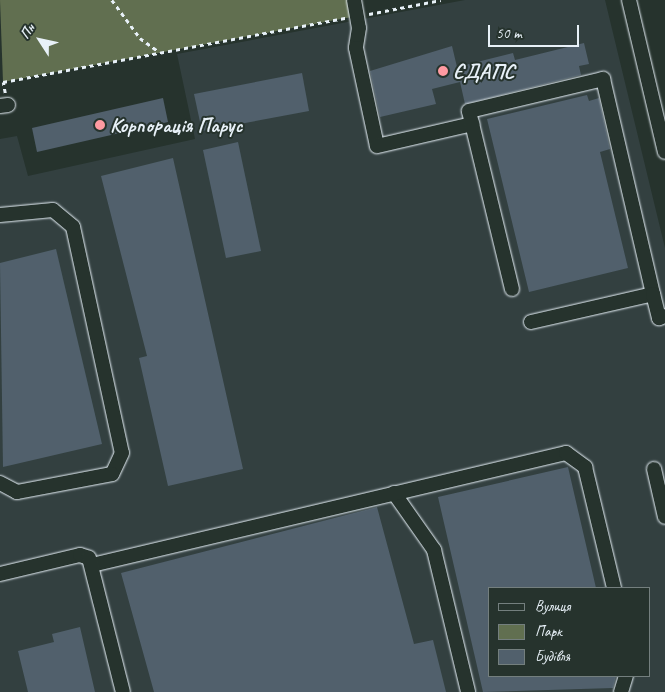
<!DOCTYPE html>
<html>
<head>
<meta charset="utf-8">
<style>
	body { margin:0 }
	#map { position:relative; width:665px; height:692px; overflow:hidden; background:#26332d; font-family:Caveat,sans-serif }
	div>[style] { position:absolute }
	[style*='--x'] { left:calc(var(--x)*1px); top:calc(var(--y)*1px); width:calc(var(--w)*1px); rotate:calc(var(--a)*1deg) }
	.built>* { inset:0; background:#334040 }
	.green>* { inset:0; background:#616f50 }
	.building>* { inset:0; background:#51606c }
	.path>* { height:2.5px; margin-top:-1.25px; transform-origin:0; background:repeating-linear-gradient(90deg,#e8f1f8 0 4px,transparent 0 8px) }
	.roads { filter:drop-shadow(0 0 1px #e8f1f8) drop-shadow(0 0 1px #e8f1f8) }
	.minor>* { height:14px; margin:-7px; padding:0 7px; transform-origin:7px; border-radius:7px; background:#26332d }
	.dots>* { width:14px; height:14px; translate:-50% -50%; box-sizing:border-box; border:2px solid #26332d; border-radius:50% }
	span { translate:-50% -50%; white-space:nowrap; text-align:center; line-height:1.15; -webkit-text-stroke:4px #26332d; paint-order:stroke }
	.poi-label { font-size:21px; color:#e8f1f8; font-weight:700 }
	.left { translate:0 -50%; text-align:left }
	.legend { position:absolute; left:488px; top:587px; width:162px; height:90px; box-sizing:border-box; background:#26332d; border:1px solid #747f7e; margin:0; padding:6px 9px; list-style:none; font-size:15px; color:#e8f1f8 }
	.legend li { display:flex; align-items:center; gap:10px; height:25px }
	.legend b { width:25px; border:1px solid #747f7e }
	.north { position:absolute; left:15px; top:15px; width:50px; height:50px; -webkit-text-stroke:4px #26332d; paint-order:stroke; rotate:305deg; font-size:14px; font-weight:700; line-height:20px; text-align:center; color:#e8f1f8 }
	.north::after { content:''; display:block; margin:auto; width:18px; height:22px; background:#e8f1f8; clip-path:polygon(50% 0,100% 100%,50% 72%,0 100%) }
	.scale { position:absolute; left:488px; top:25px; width:91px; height:22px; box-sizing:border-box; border:2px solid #e8f1f8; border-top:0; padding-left:6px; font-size:15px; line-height:18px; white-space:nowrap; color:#e8f1f8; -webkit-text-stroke:4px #26332d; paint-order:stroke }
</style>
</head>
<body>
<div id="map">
	<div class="built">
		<div style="clip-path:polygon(evenodd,465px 0,605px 0,665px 248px,665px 692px,0 692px,0 139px,17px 136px,28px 176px,195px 139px,177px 54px,465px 0,489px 588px,649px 588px,649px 676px,489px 676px,489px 588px)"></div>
	</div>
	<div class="green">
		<div style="clip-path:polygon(0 0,354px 0,357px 16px,3px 82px)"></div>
	</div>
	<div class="building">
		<div style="clip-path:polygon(584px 43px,589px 64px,579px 66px,581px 75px,465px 104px,460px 82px,432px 89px,436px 104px,380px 117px,370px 71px,452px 46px,457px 67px,513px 53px,515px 60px)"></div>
		<div style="clip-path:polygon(302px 73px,309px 111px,202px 131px,194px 94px)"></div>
		<div style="clip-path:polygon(587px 95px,589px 101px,599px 98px,610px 149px,600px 152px,628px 268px,529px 292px,487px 119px)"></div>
		<div style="clip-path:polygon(163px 98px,168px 122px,37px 152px,32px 128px)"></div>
		<div style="clip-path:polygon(238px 142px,261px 251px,226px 258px,203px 150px)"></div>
		<div style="clip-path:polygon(173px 158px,243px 469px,168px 486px,139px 358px,147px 356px,101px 176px)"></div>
		<div style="clip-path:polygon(56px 249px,102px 444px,3px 467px,0 263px)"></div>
		<div style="clip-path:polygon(568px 467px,596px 588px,489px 588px,489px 676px,616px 676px,613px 688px,483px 692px,438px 497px)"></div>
		<div style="clip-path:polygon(377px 507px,414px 644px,433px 640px,446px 692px,154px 692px,121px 573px)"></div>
		<div style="clip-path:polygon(80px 627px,95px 692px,28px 692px,18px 651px,54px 642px,52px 634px)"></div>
	</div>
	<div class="path">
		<div style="--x:112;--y:0;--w:47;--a:53.6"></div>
		<div style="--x:140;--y:38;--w:24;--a:36"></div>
		<div style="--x:369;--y:14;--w:73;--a:-11"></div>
		<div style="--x:5;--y:93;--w:11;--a:-100"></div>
		<div style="--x:3;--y:82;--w:349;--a:-10.6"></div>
	</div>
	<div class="roads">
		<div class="minor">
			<div style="--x:354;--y:0;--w:28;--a:80"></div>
			<div style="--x:359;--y:28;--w:20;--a:99"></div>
			<div style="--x:356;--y:48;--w:100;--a:77.9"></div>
			<div style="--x:377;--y:146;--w:98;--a:-13"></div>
			<div style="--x:629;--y:0;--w:156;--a:76.7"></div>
			<div style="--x:0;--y:106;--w:8;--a:-7"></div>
			<div style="--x:0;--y:215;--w:53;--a:-5.4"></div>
			<div style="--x:53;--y:210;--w:26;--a:40"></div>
			<div style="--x:73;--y:227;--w:231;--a:77.8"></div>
			<div style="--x:122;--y:453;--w:23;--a:115"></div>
			<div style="--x:112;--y:474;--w:97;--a:169.3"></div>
			<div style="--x:17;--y:492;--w:19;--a:-152"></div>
			<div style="--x:512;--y:289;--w:183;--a:-103.6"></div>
			<div style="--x:469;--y:111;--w:138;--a:-13.4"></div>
			<div style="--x:603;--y:79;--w:221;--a:76.9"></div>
			<div style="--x:531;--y:322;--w:125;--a:-12.9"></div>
			<div style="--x:653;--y:294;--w:25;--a:76"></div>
			<div style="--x:659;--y:318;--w:6;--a:-18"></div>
			<div style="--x:654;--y:469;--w:49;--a:77.1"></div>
			<div style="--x:394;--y:493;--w:70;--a:54.9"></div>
			<div style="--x:434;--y:550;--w:146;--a:76.5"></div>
			<div style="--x:92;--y:565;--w:487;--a:-13.3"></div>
			<div style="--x:566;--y:453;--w:24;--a:36"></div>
			<div style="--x:585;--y:467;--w:124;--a:76.5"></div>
			<div style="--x:0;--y:574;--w:82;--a:-13.4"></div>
			<div style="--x:80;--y:555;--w:9;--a:18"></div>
			<div style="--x:89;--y:558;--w:138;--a:75.8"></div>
			<div style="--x:621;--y:692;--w:17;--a:-73"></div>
		</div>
	</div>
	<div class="dots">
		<div style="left:443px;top:71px;background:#ff9aa2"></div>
		<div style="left:100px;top:125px;background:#ff9aa2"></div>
	</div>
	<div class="poi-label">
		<span class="left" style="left:453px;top:71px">ЄДАПС</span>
		<span class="left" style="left:110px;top:125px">Корпорація Парус</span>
	</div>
	<ul class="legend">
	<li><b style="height:6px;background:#26332d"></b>Вулиця</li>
	<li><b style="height:14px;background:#616f50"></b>Парк</li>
	<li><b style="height:14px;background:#51606c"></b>Будівля</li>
	</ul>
	<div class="north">Пн</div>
	<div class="scale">50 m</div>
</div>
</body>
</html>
